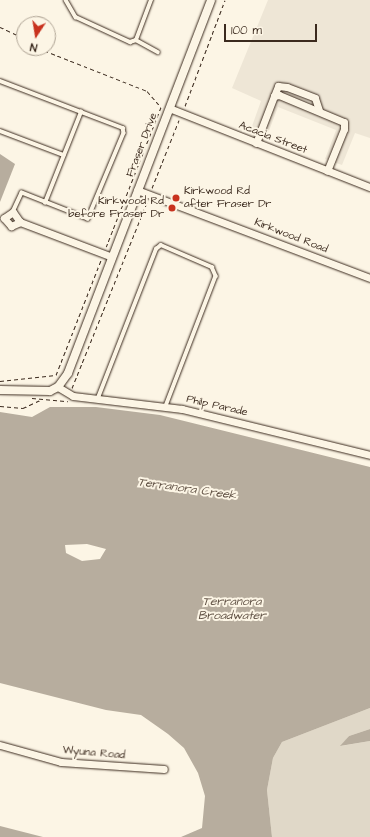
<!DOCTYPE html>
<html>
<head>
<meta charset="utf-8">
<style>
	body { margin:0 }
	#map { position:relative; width:370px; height:837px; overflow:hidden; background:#fcf5e5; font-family:"Architects Daughter",sans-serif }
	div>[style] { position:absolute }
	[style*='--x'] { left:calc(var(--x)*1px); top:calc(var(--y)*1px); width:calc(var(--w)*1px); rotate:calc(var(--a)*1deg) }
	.built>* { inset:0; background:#eee6d6 }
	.green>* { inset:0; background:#e0d8c8 }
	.water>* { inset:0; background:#b7ad9e }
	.path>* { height:1px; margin-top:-0.5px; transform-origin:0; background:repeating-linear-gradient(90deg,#3b2a1e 0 4px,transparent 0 7px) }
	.roads { filter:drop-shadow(0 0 1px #3b2a1e) drop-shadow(0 0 1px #3b2a1e) }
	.service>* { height:3.5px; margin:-1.75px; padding:0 1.75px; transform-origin:1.75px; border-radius:1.75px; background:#fcf5e5 }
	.minor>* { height:7px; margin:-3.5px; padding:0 3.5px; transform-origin:3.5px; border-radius:3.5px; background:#fcf5e5 }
	.tertiary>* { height:8px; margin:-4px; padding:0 4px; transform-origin:4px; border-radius:4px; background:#fcf5e5 }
	.dots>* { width:11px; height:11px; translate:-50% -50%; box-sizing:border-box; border:2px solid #fcf5e5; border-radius:50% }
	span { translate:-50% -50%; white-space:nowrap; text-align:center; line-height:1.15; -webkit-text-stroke:4px #fcf5e5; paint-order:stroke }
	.street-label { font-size:11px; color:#3b2a1e }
	.poi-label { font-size:11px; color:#3b2a1e }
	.left { translate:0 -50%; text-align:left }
	.right { translate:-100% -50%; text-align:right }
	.water-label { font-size:12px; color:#605144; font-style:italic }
	.north { position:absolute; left:16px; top:16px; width:40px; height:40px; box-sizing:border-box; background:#fcf5e5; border:1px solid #afa495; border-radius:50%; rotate:192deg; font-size:11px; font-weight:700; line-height:16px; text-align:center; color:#3b2a1e }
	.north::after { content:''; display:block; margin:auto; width:14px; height:18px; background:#c8321e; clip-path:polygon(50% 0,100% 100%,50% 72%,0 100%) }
	.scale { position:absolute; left:224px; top:24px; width:93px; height:18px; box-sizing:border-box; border:2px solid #3b2a1e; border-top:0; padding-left:5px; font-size:12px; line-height:14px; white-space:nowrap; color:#3b2a1e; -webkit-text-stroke:3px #fcf5e5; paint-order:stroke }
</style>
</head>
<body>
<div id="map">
	<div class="built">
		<div style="clip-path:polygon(268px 0,370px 0,370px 138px,355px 133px,342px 165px,325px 159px,336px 130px,278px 107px,267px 136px,251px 129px,261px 101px,232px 88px)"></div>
	</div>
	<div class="green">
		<div style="clip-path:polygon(370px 708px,370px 729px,349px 736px,341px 746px,370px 741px,370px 837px,272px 837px,267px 790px,273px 758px,282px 742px)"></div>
	</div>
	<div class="water">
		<div style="clip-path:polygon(0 154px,15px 164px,0 202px)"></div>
		<div style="clip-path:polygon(evenodd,50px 407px,96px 407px,160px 415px,370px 467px,370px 708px,282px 742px,273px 758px,267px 790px,272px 837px,181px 837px,202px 828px,205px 796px,198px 773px,184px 748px,168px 734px,141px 715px,106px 710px,0 683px,0 412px,32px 417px,50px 407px,87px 544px,106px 549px,100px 559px,82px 561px,66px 553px,65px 545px,87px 544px)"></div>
		<div style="clip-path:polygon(370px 729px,370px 741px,340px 746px,349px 736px)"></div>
		<div style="clip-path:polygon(0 826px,43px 837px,0 837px)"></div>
	</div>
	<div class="path">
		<div style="--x:0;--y:27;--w:26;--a:25"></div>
		<div style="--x:38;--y:48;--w:117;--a:21.5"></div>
		<div style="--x:147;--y:91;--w:21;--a:49"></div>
		<div style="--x:161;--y:107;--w:150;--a:111.4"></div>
		<div style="--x:185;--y:106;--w:113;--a:-69.3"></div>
		<div style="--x:152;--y:188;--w:73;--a:-68.3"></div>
		<div style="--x:0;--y:381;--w:56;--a:-6.1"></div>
		<div style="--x:56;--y:375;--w:123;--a:-68.6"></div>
		<div style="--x:72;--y:388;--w:201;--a:-68"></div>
		<div style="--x:32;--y:398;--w:36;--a:5"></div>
		<div style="--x:0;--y:406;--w:23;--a:5"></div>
		<div style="--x:23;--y:408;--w:19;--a:-25"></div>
	</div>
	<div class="roads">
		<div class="service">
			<div style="--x:66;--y:0;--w:20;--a:60"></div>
			<div style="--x:76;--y:17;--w:60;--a:24.8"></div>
			<div style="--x:130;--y:42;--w:6;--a:-18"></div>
			<div style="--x:136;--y:40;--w:43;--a:-69.4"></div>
			<div style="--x:136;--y:40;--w:25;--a:29"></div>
			<div style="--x:0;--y:81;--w:132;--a:20.9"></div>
			<div style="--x:123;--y:128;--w:5;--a:79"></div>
			<div style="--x:124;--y:133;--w:93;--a:112.7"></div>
			<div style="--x:88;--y:219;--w:71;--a:-158.5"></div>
			<div style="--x:22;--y:193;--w:21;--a:115"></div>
			<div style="--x:0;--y:131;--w:68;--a:20.6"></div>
			<div style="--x:45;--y:203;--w:98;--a:-68.4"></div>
			<div style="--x:98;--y:398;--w:160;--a:-68.7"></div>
			<div style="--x:156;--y:249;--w:6;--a:-39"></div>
			<div style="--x:161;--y:245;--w:56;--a:23.3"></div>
			<div style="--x:212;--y:267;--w:10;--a:66"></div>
			<div style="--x:216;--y:276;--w:139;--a:111"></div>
		</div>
		<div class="minor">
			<div style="--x:274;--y:96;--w:11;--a:-68"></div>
			<div style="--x:278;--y:86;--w:9;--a:6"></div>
			<div style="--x:287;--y:87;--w:30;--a:21"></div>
			<div style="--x:315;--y:98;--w:13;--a:72"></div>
			<div style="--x:169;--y:108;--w:216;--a:21.5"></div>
			<div style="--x:256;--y:143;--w:50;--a:-69"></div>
			<div style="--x:274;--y:96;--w:5;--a:-11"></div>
			<div style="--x:279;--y:95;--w:70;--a:22.6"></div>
			<div style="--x:344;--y:122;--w:7;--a:90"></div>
			<div style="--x:344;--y:129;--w:45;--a:112"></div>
			<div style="--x:137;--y:190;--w:249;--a:20.7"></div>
			<div style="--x:20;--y:222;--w:12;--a:-125"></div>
			<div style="--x:13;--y:212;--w:11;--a:146"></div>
			<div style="--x:4;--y:218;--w:11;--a:49"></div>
			<div style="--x:11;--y:226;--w:10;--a:-24"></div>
			<div style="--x:20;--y:222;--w:98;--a:20.8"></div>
			<div style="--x:58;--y:387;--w:17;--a:31"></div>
			<div style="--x:73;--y:396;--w:110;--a:6.8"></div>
			<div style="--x:182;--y:409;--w:194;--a:13.7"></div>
			<div style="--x:0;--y:745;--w:63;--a:15.6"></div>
			<div style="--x:61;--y:762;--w:103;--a:3.9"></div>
		</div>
		<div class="tertiary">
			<div style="--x:0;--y:390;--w:50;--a:1.1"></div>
			<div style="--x:50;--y:391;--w:9;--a:-27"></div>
			<div style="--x:58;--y:387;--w:17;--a:-54"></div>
			<div style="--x:68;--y:373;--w:399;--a:-69"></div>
		</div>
	</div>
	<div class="dots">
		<div style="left:176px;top:198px;background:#c8321e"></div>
		<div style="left:172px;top:208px;background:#c8321e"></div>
	</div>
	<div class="street-label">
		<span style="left:273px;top:138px;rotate:21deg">Acacia Street</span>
		<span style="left:142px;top:145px;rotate:-69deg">Fraser Drive</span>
		<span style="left:291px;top:236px;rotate:21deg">Kirkwood Road</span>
		<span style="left:217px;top:406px;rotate:13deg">Philp Parade</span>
		<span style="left:94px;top:753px;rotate:5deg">Wyuna Road</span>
	</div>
	<div class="poi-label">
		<span class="left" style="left:184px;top:198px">Kirkwood Rd<br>after Fraser Dr</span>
		<span class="right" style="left:164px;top:208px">Kirkwood Rd<br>before Fraser Dr</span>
	</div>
	<div class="water-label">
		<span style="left:187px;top:489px;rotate:8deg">Terranora Creek</span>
		<span style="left:232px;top:609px">Terranora<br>Broadwater</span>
	</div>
	<div class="north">N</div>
	<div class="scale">100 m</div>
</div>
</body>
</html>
